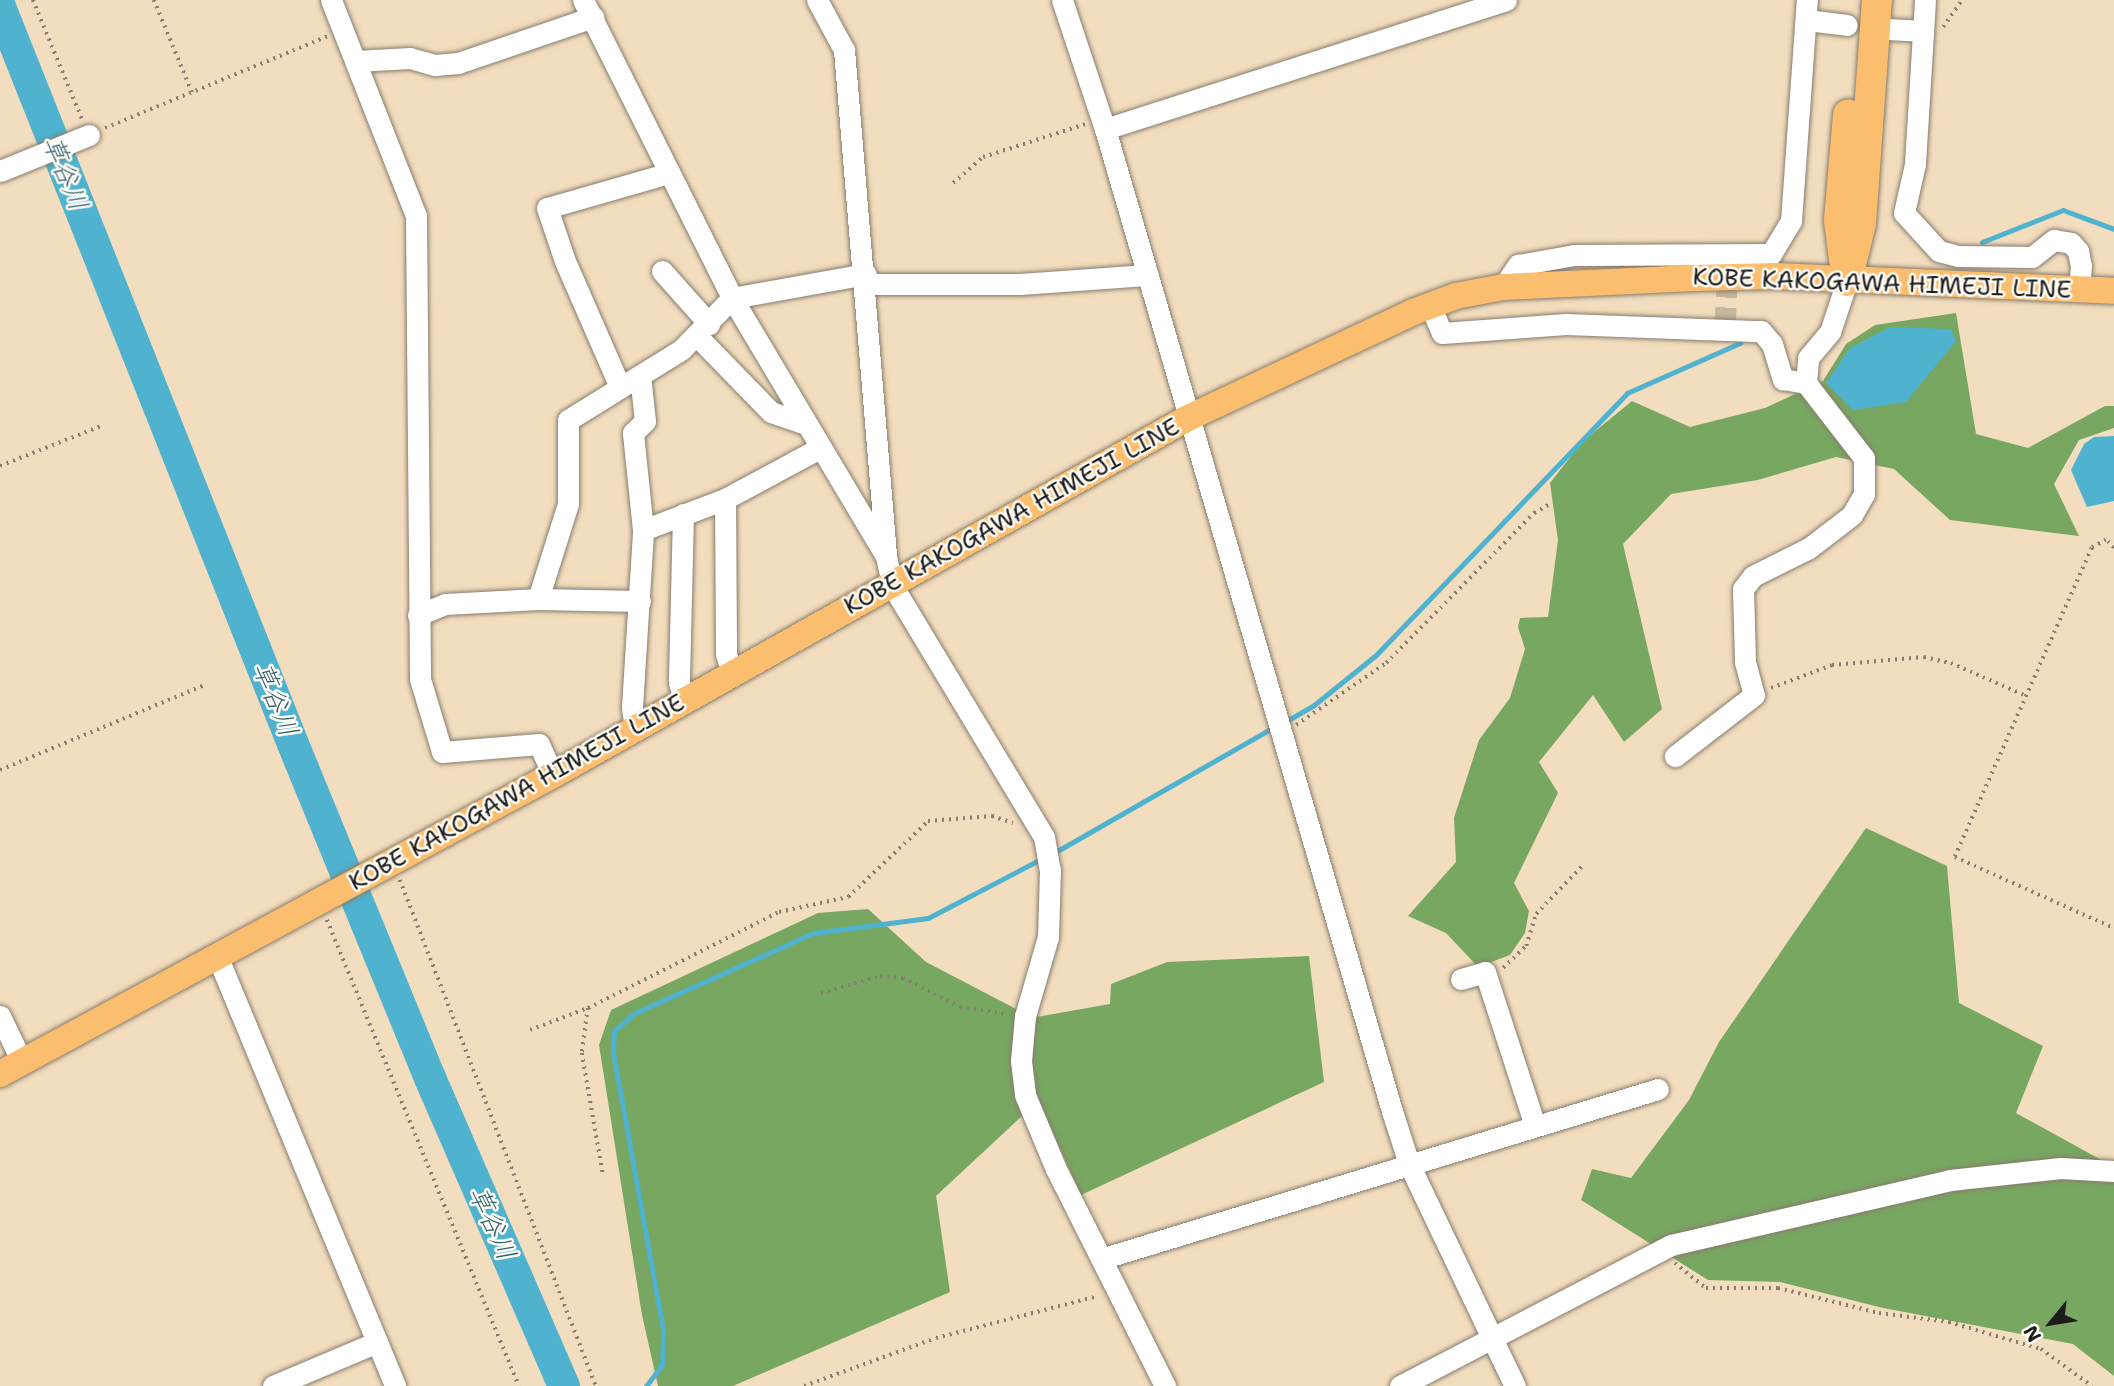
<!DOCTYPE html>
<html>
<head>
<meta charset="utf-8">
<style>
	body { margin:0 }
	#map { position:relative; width:2114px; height:1386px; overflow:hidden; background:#f2ddbe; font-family:"Shantell Sans","Klee One",sans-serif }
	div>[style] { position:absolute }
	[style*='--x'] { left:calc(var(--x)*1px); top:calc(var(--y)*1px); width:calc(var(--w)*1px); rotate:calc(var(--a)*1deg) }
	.forest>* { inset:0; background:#78a762 }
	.water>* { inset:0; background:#4fb2ce }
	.stream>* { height:5px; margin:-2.5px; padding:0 2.5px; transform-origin:2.5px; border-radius:2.5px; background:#4fb2ce }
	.river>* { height:32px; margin:-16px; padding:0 16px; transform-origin:16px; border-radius:16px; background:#4fb2ce }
	.minor-tunnel>* { height:21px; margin-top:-10.5px; transform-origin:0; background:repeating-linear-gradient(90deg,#c7b69e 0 21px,transparent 0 31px) }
	.path>* { height:3.5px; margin-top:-1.75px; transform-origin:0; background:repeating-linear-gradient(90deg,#877c6d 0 2px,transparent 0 7px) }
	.roads { filter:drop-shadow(0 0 2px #877c6d) drop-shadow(0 0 2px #877c6d) }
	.minor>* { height:21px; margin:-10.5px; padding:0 10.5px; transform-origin:10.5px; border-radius:10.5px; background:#fff }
	.major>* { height:26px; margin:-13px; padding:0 13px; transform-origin:13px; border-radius:13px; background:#fbbe6e }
	.highway>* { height:30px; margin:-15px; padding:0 15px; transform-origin:15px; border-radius:15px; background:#fbbe6e }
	span { translate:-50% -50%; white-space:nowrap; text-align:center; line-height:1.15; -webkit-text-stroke:5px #fdfcf7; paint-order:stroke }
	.street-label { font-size:24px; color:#1c1c1c }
	.water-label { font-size:26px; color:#33606c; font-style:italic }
	.north { position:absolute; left:2016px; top:1288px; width:70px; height:70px; -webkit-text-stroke:5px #fdfcf7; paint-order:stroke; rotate:240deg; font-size:19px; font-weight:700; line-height:28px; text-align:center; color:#1c1c1c }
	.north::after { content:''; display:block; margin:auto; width:24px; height:32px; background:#1c1c1c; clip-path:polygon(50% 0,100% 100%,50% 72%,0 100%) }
</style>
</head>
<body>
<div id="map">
	<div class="forest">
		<div style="clip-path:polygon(1956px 313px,1976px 434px,2028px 448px,2105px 406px,2114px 406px,2114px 428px,2079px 440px,2054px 484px,2079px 536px,1950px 520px,1894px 469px,1836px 457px,1758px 480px,1671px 494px,1623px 544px,1662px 709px,1624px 742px,1593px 695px,1539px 762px,1558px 793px,1514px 883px,1529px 911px,1525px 933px,1510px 955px,1478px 967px,1446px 933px,1408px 916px,1456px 862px,1454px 818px,1479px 740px,1510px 698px,1525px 649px,1518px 627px,1520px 618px,1548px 617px,1558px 540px,1550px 483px,1582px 442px,1632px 401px,1690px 427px,1765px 408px,1823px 381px,1846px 344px,1875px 325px)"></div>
		<div style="clip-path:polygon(1866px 828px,1947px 866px,1959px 1003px,2043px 1046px,2016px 1113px,2114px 1167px,2114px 1376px,2073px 1344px,1883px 1308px,1780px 1282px,1708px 1280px,1581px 1200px,1592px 1169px,1631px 1178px,1689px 1100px,1719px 1042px)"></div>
		<div style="clip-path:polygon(868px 909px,926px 962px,1020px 1011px,1013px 1053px,1022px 1116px,936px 1196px,950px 1292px,733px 1386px,658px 1386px,642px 1315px,599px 1045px,611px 1010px,818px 913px)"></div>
		<div style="clip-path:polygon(1309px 956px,1324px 1082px,1081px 1195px,1033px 1089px,1031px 1018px,1110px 1004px,1111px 984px,1167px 962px)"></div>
	</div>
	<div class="water">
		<div style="clip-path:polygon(1890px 327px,1951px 329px,1956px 341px,1906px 402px,1853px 410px,1826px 383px,1850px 348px)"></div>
		<div style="clip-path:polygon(2114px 436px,2114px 501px,2087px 507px,2071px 470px,2084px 444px,2094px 437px)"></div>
	</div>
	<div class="stream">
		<div style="--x:1982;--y:242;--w:87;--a:-21.6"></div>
		<div style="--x:2063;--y:210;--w:54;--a:20.4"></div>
		<div style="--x:1283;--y:723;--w:36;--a:-30"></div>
		<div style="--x:1314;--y:705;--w:80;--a:-38.9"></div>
		<div style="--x:1376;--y:655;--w:363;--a:-46.2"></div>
		<div style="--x:1627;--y:393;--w:124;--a:-23.9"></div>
		<div style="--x:1052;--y:854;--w:256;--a:-29.8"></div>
		<div style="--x:646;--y:1386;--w:26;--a:-53"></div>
		<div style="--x:662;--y:1365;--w:35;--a:-88"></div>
		<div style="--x:663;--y:1330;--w:282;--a:-100.2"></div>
		<div style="--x:613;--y:1052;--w:21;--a:-87"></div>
		<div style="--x:614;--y:1031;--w:28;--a:-41"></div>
		<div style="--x:635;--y:1013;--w:195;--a:-24.2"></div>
		<div style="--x:813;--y:933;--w:116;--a:-7.4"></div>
		<div style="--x:928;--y:918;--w:130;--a:-27.6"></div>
	</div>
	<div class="river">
		<div style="--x:0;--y:7;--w:793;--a:68.32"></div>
		<div style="--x:293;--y:744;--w:361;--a:67.7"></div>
		<div style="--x:430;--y:1078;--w:336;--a:66.5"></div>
	</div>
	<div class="minor-tunnel">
		<div style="--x:1725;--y:328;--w:65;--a:-87.4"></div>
	</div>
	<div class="path">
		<div style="--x:33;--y:0;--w:129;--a:67.6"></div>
		<div style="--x:154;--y:0;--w:100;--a:67.6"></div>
		<div style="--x:1943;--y:27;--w:33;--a:-55"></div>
		<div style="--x:105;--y:128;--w:241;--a:-22.4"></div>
		<div style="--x:953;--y:183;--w:40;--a:-41"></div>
		<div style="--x:983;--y:157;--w:108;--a:-17.8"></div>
		<div style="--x:0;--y:466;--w:109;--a:-21.6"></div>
		<div style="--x:2114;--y:548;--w:11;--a:-135"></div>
		<div style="--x:2106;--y:540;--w:16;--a:150"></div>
		<div style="--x:2092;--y:548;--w:338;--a:113.9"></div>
		<div style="--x:1955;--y:857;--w:174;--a:24.1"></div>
		<div style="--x:1771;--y:688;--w:65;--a:-20.7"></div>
		<div style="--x:1832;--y:665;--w:92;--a:-5"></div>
		<div style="--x:1924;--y:657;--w:28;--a:13"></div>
		<div style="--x:1951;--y:663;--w:82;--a:23.7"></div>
		<div style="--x:1296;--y:725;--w:109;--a:-34.6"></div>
		<div style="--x:1386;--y:663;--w:211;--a:-45.4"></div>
		<div style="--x:1534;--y:513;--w:20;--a:-30"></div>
		<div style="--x:0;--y:770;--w:221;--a:-22.6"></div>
		<div style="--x:400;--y:880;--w:543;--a:68.83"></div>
		<div style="--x:327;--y:920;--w:504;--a:67.61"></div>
		<div style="--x:1503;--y:968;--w:32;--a:-44"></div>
		<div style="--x:1526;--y:946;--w:34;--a:-73"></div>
		<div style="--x:1536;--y:914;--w:68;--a:-46.2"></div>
		<div style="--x:821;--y:993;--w:61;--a:-16.1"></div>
		<div style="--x:880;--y:976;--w:23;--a:5"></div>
		<div style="--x:903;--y:978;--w:64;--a:27"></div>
		<div style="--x:960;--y:1007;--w:47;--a:8.7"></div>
		<div style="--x:588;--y:1008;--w:45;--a:97.6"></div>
		<div style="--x:582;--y:1053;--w:123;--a:80.2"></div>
		<div style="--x:530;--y:1030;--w:62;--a:-20.8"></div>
		<div style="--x:588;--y:1008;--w:214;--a:-26.7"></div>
		<div style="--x:779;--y:912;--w:71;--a:-12.3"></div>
		<div style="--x:848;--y:897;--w:110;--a:-43.5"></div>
		<div style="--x:928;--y:821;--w:64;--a:-4.5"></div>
		<div style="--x:992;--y:816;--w:22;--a:18"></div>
		<div style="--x:1675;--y:1263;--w:40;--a:39"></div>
		<div style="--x:1706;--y:1288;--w:72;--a:0"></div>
		<div style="--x:1778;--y:1288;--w:104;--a:13.9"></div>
		<div style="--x:1879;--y:1313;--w:71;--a:7.3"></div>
		<div style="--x:1949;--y:1322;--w:96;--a:16.4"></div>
		<div style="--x:2041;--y:1349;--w:63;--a:36"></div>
		<div style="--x:804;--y:1386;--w:140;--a:-20"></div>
		<div style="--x:936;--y:1338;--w:167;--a:-14.5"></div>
	</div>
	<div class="roads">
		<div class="minor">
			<div style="--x:331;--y:0;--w:232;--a:68.5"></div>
			<div style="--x:416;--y:216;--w:463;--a:89.5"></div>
			<div style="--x:420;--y:679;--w:76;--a:73.2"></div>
			<div style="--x:442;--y:752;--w:97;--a:-4.7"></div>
			<div style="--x:539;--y:744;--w:34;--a:66"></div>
			<div style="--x:583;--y:0;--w:333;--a:63.4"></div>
			<div style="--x:732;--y:298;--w:300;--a:59.2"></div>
			<div style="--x:886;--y:556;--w:30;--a:78"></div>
			<div style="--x:892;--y:585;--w:294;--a:58.9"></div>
			<div style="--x:1044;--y:837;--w:34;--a:80"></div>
			<div style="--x:1050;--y:870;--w:67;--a:91.7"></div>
			<div style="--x:1048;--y:937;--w:82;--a:106.2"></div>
			<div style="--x:1025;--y:1016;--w:45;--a:95.1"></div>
			<div style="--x:1021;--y:1061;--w:34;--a:83"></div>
			<div style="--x:1025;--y:1095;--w:80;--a:67.3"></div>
			<div style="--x:1056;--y:1169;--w:243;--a:63.3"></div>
			<div style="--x:817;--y:0;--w:57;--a:61.6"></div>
			<div style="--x:844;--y:50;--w:506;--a:85.24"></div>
			<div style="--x:1062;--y:0;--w:136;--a:71.6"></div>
			<div style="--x:1105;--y:129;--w:1023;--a:73.71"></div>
			<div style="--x:1392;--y:1111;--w:56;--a:72.2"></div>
			<div style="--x:1409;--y:1164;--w:246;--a:64.5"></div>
			<div style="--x:1925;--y:0;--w:164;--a:93.5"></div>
			<div style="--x:1915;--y:164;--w:50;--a:102.7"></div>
			<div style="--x:1904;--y:213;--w:52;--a:47.4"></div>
			<div style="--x:1939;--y:251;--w:20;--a:15"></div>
			<div style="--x:1958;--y:256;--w:74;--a:0.8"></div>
			<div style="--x:2032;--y:257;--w:28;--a:-38"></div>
			<div style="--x:2054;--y:240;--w:17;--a:10"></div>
			<div style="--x:2071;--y:243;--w:11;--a:49"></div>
			<div style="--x:2078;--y:251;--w:15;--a:79"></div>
			<div style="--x:2081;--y:266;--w:23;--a:95"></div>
			<div style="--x:1807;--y:20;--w:40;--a:7.1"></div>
			<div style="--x:1887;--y:29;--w:33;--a:3"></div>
			<div style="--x:356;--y:61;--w:54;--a:-3.2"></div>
			<div style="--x:410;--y:58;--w:26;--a:16"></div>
			<div style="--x:435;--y:65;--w:23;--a:-5"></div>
			<div style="--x:458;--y:63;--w:143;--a:-18.8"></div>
			<div style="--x:1105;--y:129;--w:421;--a:-17.8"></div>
			<div style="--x:0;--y:171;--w:96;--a:-22"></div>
			<div style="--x:662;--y:271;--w:71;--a:48.4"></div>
			<div style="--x:867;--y:284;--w:153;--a:0"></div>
			<div style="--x:1020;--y:284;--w:127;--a:-4.1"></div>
			<div style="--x:1503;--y:287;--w:27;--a:-56"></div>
			<div style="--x:1518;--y:265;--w:57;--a:-10.1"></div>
			<div style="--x:1574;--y:255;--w:197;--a:-0.3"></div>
			<div style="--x:1771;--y:254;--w:39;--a:-59"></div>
			<div style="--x:1791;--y:221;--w:222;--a:-85.9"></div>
			<div style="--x:1430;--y:305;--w:30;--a:67"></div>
			<div style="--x:1442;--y:333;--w:124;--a:-4.2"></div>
			<div style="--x:1566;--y:324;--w:195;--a:2.1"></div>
			<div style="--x:1761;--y:331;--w:17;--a:50"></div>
			<div style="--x:1772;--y:344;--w:37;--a:73"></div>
			<div style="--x:1783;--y:379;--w:23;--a:10"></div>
			<div style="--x:1806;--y:383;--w:95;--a:52.3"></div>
			<div style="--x:1864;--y:458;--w:36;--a:90"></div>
			<div style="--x:1864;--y:494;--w:24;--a:120"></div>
			<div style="--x:1852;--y:515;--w:54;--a:142.5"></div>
			<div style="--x:1809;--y:548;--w:63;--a:153.4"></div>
			<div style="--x:1753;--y:576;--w:16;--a:128"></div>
			<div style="--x:1743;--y:589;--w:73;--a:88.4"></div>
			<div style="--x:1745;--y:662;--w:34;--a:75"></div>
			<div style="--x:1754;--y:695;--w:100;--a:142.3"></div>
			<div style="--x:697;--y:336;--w:106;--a:45.8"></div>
			<div style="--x:771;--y:412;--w:34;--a:19"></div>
			<div style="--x:1806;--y:383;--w:25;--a:-85"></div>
			<div style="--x:1808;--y:358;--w:34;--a:-50"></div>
			<div style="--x:1830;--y:332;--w:54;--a:-71.6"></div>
			<div style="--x:620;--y:387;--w:137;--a:-113.6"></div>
			<div style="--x:565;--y:261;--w:56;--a:-108.8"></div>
			<div style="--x:547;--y:208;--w:127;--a:-16"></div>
			<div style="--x:725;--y:499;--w:155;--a:89.6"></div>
			<div style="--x:726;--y:654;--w:21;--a:73"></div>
			<div style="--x:683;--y:514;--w:168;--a:91.4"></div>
			<div style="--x:679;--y:682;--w:20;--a:75"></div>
			<div style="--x:643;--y:530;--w:88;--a:-20.7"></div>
			<div style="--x:725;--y:499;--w:106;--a:-28.3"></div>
			<div style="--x:538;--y:599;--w:102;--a:1.1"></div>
			<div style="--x:418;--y:615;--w:29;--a:-22"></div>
			<div style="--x:445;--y:604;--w:93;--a:-3.1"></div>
			<div style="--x:538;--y:599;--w:100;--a:-72.5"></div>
			<div style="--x:568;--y:504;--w:84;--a:-90"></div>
			<div style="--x:568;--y:420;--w:133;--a:-31.8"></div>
			<div style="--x:681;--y:350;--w:73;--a:-45.6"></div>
			<div style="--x:732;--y:298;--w:136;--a:-10.2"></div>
			<div style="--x:635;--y:729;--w:22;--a:-98"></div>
			<div style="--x:632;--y:707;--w:177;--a:-86.4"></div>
			<div style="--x:643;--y:530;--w:98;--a:-95.9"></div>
			<div style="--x:633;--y:433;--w:17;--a:-45"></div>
			<div style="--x:645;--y:421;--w:46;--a:-96.2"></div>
			<div style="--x:218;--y:958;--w:463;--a:67.5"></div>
			<div style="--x:1461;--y:979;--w:25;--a:-16"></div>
			<div style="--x:1485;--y:972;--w:162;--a:72"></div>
			<div style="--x:0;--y:1016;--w:51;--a:64.4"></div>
			<div style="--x:1104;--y:1258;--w:579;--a:-16.96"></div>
			<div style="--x:273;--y:1386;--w:113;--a:-22.9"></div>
			<div style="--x:1400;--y:1386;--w:305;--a:-27.5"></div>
			<div style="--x:1671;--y:1245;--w:286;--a:-13.1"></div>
			<div style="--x:1950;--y:1180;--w:111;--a:-6.2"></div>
			<div style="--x:2060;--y:1168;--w:54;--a:3.2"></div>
		</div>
		<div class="major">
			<div style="--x:0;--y:1074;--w:629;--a:-28.4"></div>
			<div style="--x:553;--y:775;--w:726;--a:-29.35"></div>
			<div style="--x:1186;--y:419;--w:251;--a:-25.2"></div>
			<div style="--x:1413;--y:312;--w:46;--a:-20.4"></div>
			<div style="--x:1456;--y:296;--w:48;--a:-10.8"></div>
			<div style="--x:1503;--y:287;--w:191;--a:-2.7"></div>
			<div style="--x:1694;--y:278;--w:81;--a:-1.4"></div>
			<div style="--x:1775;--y:276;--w:339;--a:2.5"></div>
		</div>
		<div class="highway">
			<div style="--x:1844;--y:260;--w:40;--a:-97.1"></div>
			<div style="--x:1839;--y:220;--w:106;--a:-85.1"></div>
			<div style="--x:1847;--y:281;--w:60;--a:-76.4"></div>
			<div style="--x:1861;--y:223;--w:224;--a:-85.9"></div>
		</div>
	</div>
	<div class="street-label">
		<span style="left:1882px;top:284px;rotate:2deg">KOBE KAKOGAWA HIMEJI LINE</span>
		<span style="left:1012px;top:517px;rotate:-29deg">KOBE KAKOGAWA HIMEJI LINE</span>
		<span style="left:517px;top:793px;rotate:-29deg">KOBE KAKOGAWA HIMEJI LINE</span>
	</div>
	<div class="water-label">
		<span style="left:66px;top:173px;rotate:68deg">草谷川</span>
		<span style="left:276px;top:699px;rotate:68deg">草谷川</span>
		<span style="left:493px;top:1223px;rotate:66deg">草谷川</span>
	</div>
	<div class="north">N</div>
</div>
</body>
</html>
